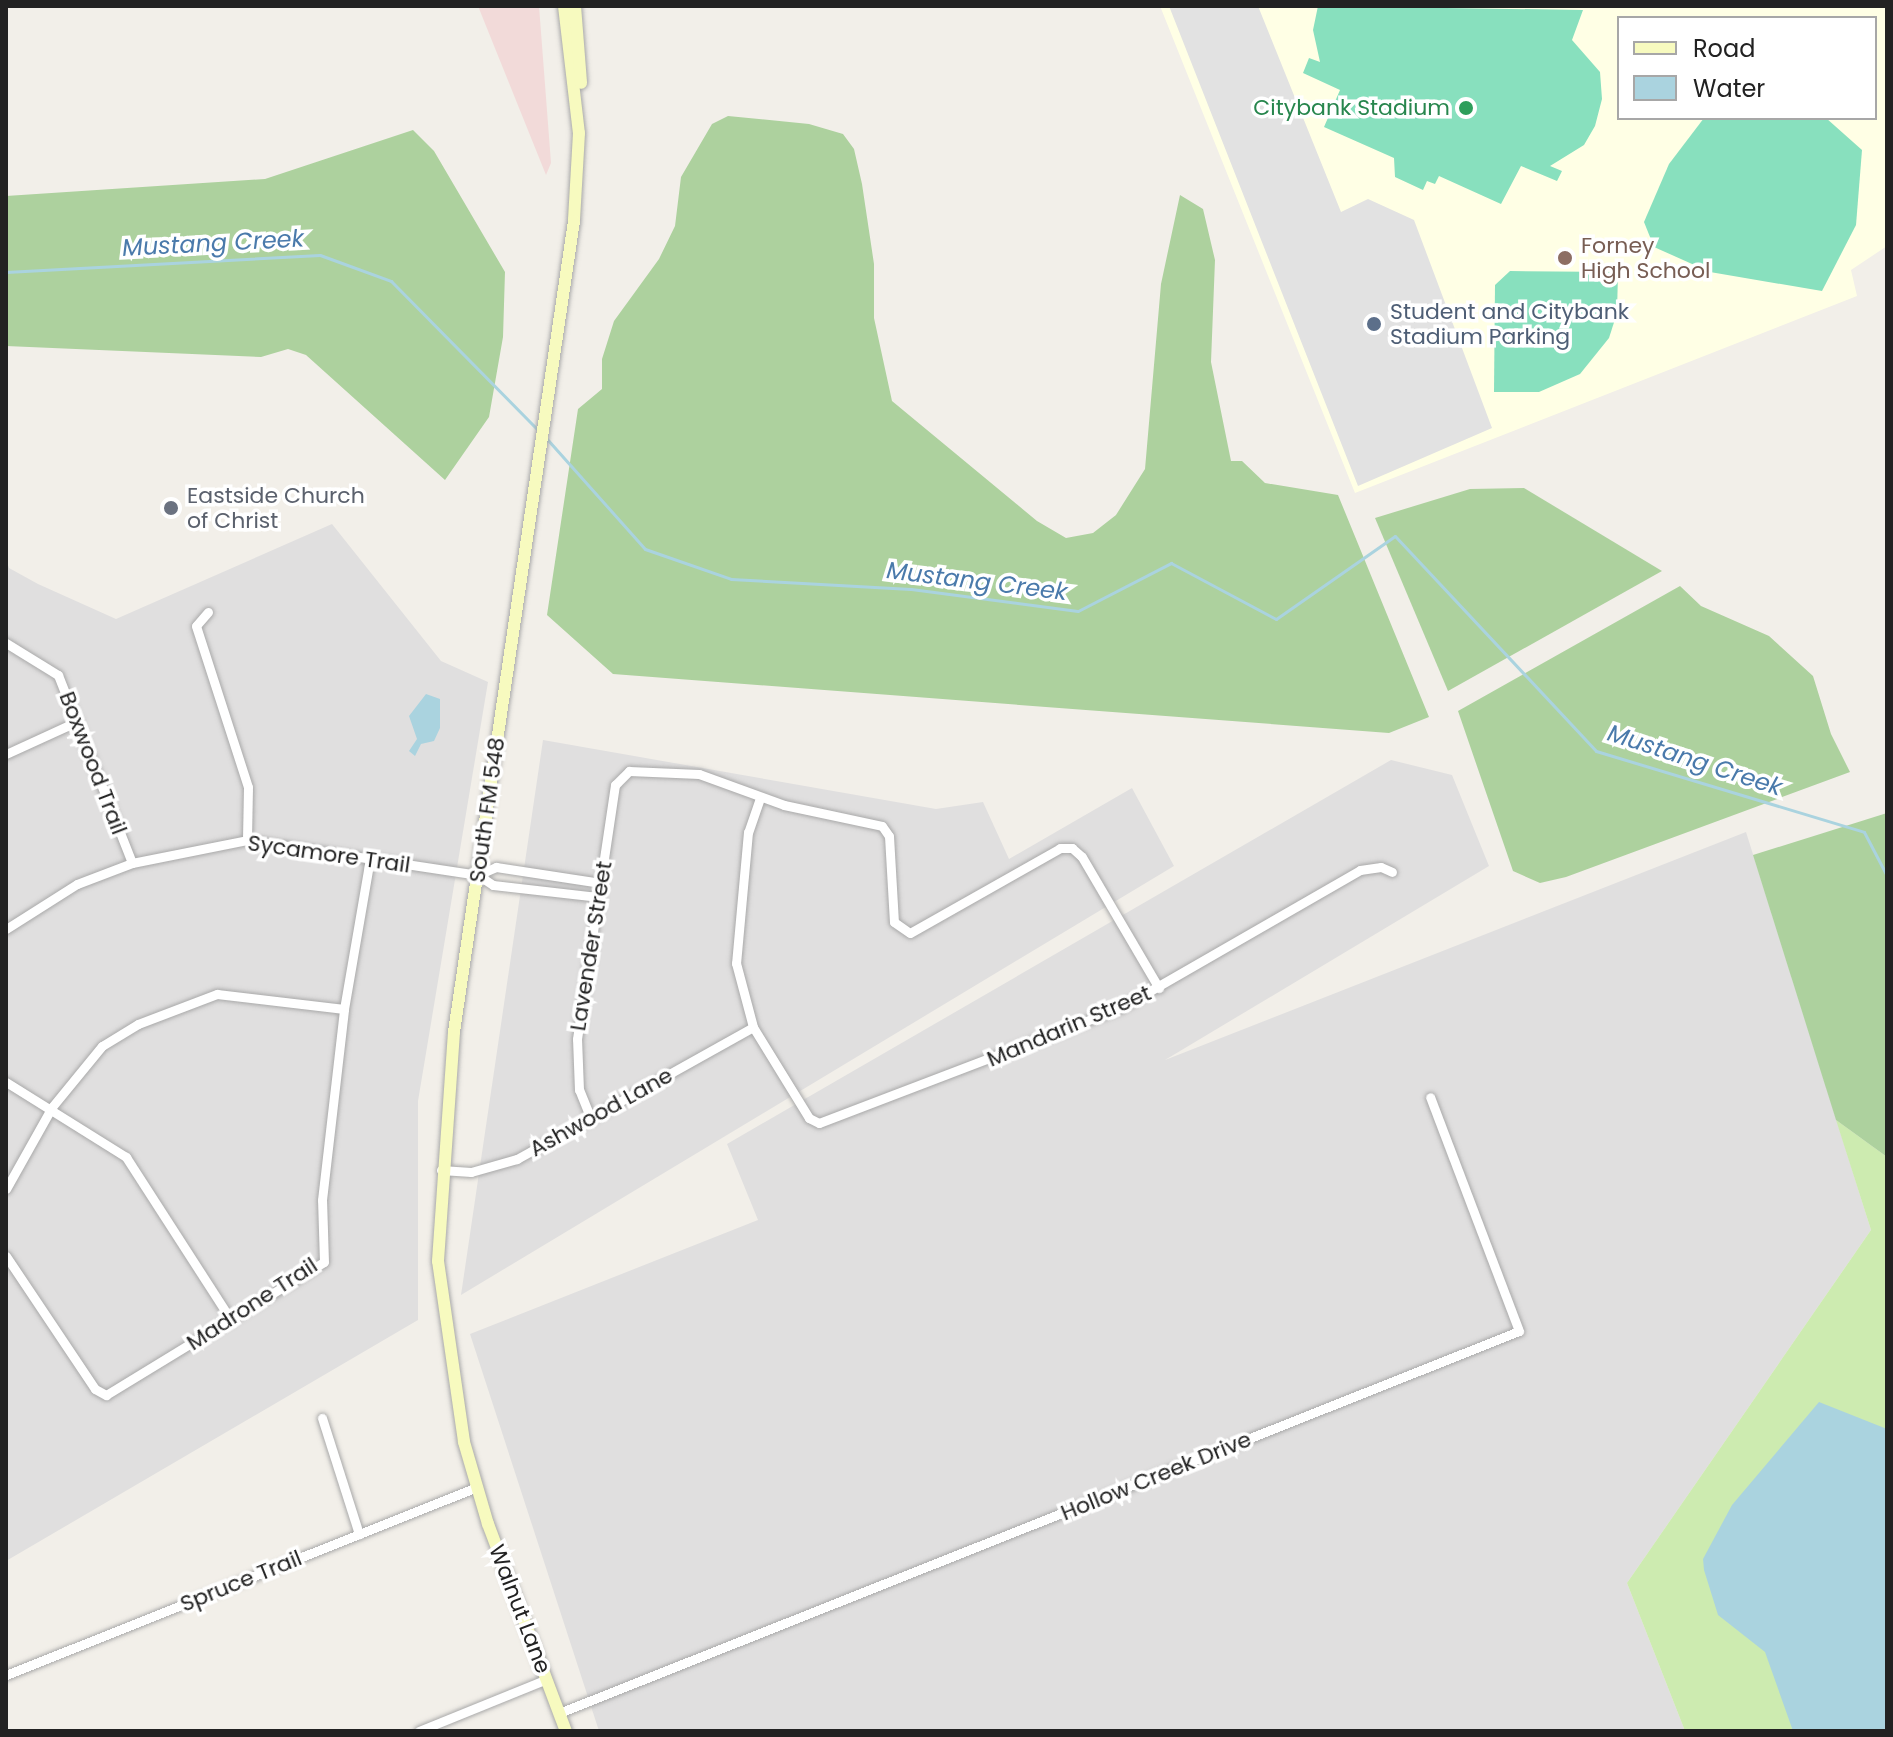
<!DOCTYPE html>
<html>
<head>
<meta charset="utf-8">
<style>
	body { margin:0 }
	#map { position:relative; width:1893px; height:1737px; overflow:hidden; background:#f2efe9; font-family:Poppins,sans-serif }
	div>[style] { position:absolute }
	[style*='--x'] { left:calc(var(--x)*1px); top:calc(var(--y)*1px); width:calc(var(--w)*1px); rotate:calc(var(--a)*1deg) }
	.residential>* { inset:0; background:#e0dfdf }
	.commercial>* { inset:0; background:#f2dad9 }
	.education>* { inset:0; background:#ffffe5 }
	.grass>* { inset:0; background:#cdebb0 }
	.forest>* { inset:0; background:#add19e }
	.pitch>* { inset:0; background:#88e0be }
	.parking>* { inset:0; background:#e2e2e2 }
	.water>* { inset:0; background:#aad3df }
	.stream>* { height:3px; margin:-1.5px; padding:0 1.5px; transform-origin:1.5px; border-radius:1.5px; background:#aad3df }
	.roads { filter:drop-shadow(0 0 2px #a9a9a9) drop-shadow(0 0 2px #a9a9a9) }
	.minor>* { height:9px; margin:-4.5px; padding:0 4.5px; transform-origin:4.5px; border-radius:4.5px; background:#fff }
	.secondary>* { height:12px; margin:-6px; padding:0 6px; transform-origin:6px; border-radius:6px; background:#f7fabf }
	.dots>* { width:22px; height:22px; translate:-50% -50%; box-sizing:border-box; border:4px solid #fff; border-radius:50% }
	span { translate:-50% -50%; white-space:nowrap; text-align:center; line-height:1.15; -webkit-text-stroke:7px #fff; paint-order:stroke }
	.leisure-label { font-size:22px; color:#27864d }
	.right { translate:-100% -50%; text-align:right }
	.education-label { font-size:22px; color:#785e54 }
	.left { translate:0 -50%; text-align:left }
	.service-label { font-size:22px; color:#4e5e75 }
	.worship-label { font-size:22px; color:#5b616d }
	.street-label { font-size:22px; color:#222 }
	.water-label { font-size:24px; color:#4a7aab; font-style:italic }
	.frame { position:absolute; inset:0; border:8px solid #222; pointer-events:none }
	.legend { position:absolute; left:1617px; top:16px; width:260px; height:104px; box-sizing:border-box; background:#fff; border:2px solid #a7a7a7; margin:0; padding:10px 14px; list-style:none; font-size:24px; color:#222 }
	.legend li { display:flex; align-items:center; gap:16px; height:40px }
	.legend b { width:40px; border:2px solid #a7a7a7 }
</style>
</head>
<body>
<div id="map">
	<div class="residential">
		<div style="clip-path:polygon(332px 524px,441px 661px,488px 682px,418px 1101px,418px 1320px,6px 1561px,6px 559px,9px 568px,38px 584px,116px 619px)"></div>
		<div style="clip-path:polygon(543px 740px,936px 809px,983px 802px,1009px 859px,1132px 788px,1174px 866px,461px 1295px)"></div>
		<div style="clip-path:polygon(1391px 760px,1452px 775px,1489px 866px,1165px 1060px,1746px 832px,1871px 1230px,1627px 1583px,1685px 1731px,599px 1731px,470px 1334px,758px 1220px,727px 1144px)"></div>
	</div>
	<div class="commercial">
		<div style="clip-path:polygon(478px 6px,539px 6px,551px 163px,546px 175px)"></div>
	</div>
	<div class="education">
		<div style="clip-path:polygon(evenodd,1160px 6px,1887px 6px,1887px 246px,1851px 270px,1857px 296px,1355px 493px,1160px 6px,1619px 18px,1875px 18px,1875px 118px,1619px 118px,1619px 18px)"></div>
	</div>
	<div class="grass">
		<div style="clip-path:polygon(1836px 1120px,1887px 1157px,1887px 1731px,1685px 1731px,1627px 1583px,1871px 1230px)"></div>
	</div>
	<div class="forest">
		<div style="clip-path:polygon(728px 116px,809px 124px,843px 134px,854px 149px,862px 184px,874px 264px,874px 318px,892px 401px,1037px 521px,1066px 538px,1093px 533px,1116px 515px,1145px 469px,1161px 284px,1180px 195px,1203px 209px,1215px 260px,1211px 362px,1231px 461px,1242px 461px,1265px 483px,1338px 495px,1429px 717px,1389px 733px,613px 674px,547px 615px,578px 409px,602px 389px,602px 359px,614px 321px,659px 259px,675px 226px,681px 177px,712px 124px)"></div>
		<div style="clip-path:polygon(413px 130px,434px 151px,505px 272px,503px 337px,489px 417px,445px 480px,306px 355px,288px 349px,261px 357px,6px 346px,6px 196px,265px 179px)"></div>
		<div style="clip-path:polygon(1524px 488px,1662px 571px,1448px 691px,1375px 518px,1470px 489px)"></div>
		<div style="clip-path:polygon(1680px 586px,1701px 606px,1769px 636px,1813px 676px,1831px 734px,1850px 772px,1566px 877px,1540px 883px,1513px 871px,1458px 711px)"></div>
		<div style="clip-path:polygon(1887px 813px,1887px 1157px,1836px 1120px,1753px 855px)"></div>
	</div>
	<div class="pitch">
		<div style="clip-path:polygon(1318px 6px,1583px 10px,1572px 40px,1600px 72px,1602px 99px,1595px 126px,1584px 145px,1550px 166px,1562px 171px,1557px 181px,1521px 166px,1501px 204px,1439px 176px,1435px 184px,1427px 181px,1423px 190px,1395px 177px,1394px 158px,1324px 127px,1340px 90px,1303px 73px,1309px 58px,1320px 62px,1313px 30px)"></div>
		<div style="clip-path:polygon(1704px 118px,1826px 118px,1862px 150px,1856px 225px,1822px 291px,1710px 272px,1654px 247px,1644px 222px,1669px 164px)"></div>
		<div style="clip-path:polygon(1510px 271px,1618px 272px,1617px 313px,1609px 338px,1580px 374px,1539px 392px,1494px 392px,1495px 285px)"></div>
	</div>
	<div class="parking">
		<div style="clip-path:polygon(1169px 6px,1258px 6px,1341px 212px,1368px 199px,1414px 220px,1492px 428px,1358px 486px)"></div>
	</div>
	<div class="water">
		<div style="clip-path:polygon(426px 694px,440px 699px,440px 728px,434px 741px,421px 744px,415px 756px,409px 751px,417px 739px,409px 716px)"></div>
		<div style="clip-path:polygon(1819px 1402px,1887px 1429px,1887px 1731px,1793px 1731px,1765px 1652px,1718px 1615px,1704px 1570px,1703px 1559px,1732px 1505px)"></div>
	</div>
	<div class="stream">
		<div style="--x:6;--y:272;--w:314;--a:-3.1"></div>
		<div style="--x:320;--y:255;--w:76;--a:20.1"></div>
		<div style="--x:391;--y:281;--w:211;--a:45.4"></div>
		<div style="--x:547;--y:439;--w:147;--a:48.3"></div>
		<div style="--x:645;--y:549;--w:91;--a:19.2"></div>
		<div style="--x:731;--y:579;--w:180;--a:3.2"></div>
		<div style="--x:911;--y:589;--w:168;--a:7.5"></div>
		<div style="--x:1078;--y:611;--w:105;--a:-27.3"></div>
		<div style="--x:1171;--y:563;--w:119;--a:28.1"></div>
		<div style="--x:1276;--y:619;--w:145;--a:-34.9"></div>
		<div style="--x:1395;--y:536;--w:294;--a:46.9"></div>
		<div style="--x:1596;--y:751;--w:280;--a:16.8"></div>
		<div style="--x:1864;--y:832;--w:50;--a:62.4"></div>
	</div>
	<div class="roads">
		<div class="minor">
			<div style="--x:208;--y:612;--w:18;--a:131"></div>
			<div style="--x:196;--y:626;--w:169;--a:72.1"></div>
			<div style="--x:248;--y:787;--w:53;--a:91.1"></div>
			<div style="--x:6;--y:643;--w:61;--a:31.6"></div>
			<div style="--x:58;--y:675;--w:202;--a:68.5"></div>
			<div style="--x:6;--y:754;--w:79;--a:-24.6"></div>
			<div style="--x:760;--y:798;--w:36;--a:109"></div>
			<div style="--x:748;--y:832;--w:132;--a:95.2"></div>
			<div style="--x:736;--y:963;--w:66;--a:75.1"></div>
			<div style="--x:753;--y:1027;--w:107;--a:58.4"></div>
			<div style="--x:809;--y:1118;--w:11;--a:27"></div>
			<div style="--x:819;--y:1123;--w:324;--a:-20.9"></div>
			<div style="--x:1122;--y:1007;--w:275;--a:-29.9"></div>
			<div style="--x:1360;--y:870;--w:21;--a:-8"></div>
			<div style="--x:1381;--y:867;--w:12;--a:24"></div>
			<div style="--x:478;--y:875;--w:20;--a:-24"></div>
			<div style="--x:496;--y:867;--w:106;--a:8.7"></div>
			<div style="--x:6;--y:929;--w:84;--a:-32.4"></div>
			<div style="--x:77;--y:884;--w:59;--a:-20.9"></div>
			<div style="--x:132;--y:863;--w:117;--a:-11.3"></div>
			<div style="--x:247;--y:840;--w:234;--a:8.6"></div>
			<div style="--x:478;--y:875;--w:18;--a:34"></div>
			<div style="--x:493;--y:885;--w:107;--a:6.5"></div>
			<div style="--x:6;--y:1082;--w:142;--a:32"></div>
			<div style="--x:126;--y:1157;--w:194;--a:57.2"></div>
			<div style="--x:591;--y:1119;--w:31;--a:-112"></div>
			<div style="--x:579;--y:1090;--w:51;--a:-92.2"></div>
			<div style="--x:577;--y:1039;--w:257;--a:-81.5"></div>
			<div style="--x:615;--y:785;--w:20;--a:-45"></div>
			<div style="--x:629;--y:771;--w:70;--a:2.5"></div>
			<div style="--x:699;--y:774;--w:90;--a:20"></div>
			<div style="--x:784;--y:805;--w:100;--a:12.1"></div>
			<div style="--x:882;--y:826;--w:12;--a:55"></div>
			<div style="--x:889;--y:836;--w:86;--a:86.7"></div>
			<div style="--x:894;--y:922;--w:19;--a:35"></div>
			<div style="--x:910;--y:933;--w:172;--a:-29.5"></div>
			<div style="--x:1060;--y:848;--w:12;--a:0"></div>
			<div style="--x:1072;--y:848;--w:13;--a:42"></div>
			<div style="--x:1082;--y:857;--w:152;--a:59.6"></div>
			<div style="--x:441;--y:1170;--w:30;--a:4"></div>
			<div style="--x:471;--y:1172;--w:48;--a:-15.8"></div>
			<div style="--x:517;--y:1159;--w:270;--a:-29.2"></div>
			<div style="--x:6;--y:1189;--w:94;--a:-60.7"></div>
			<div style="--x:52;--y:1107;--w:79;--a:-50.7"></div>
			<div style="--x:102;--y:1046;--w:42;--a:-31.4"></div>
			<div style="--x:138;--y:1024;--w:85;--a:-20.8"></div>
			<div style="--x:217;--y:994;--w:128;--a:6.7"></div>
			<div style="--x:6;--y:1256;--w:160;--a:56.2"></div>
			<div style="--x:95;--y:1389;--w:13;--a:29"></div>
			<div style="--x:106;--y:1395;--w:255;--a:-31.4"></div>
			<div style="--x:324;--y:1262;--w:62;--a:-91.8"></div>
			<div style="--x:322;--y:1200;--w:192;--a:-83.4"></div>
			<div style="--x:344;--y:1009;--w:153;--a:-80.2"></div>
			<div style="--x:322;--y:1418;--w:122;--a:72.3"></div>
			<div style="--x:6;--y:1675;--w:507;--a:-21.76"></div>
			<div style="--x:559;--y:1713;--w:1033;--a:-21.7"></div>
			<div style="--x:1519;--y:1331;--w:250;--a:-110.8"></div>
			<div style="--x:419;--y:1731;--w:138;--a:-22.1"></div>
		</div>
		<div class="secondary">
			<div style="--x:564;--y:6;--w:128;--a:83.3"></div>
			<div style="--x:579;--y:133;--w:88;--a:93.3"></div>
			<div style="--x:574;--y:221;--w:820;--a:98.42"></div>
			<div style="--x:454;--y:1032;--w:230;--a:94"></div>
			<div style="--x:438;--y:1261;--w:183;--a:81.8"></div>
			<div style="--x:464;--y:1442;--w:85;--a:73.7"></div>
			<div style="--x:488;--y:1524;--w:221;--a:69.4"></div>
			<div style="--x:575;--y:6;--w:77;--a:85.5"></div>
		</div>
	</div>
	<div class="dots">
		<div style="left:1466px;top:108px;background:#2e9e5b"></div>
		<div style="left:1565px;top:258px;background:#8d6e63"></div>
		<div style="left:1374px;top:324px;background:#5c6f8a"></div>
		<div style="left:171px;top:508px;background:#6b7280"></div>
	</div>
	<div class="leisure-label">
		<span class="right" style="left:1450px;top:108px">Citybank Stadium</span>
	</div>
	<div class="education-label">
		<span class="left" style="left:1581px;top:258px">Forney<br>High School</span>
	</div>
	<div class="service-label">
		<span class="left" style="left:1390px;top:324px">Student and Citybank<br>Stadium Parking</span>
	</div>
	<div class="worship-label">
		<span class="left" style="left:187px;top:508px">Eastside Church<br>of Christ</span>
	</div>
	<div class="street-label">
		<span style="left:93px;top:763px;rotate:69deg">Boxwood Trail</span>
		<span style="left:487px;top:810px;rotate:-82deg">South FM 548</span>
		<span style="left:329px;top:854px;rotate:8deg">Sycamore Trail</span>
		<span style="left:591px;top:946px;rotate:-81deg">Lavender Street</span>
		<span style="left:1069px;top:1026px;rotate:-23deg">Mandarin Street</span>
		<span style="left:601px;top:1112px;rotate:-29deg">Ashwood Lane</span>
		<span style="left:252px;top:1304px;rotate:-33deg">Madrone Trail</span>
		<span style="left:1156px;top:1476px;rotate:-22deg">Hollow Creek Drive</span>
		<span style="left:241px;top:1581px;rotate:-22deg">Spruce Trail</span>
		<span style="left:520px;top:1609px;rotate:69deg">Walnut Lane</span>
	</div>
	<div class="water-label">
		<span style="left:213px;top:243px;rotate:-3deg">Mustang Creek</span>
		<span style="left:977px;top:581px;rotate:7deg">Mustang Creek</span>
		<span style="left:1695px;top:760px;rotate:18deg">Mustang Creek</span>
	</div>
	<div class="frame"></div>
	<ul class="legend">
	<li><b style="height:10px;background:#f7fabf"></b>Road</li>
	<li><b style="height:22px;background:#aad3df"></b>Water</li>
	</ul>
</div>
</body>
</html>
